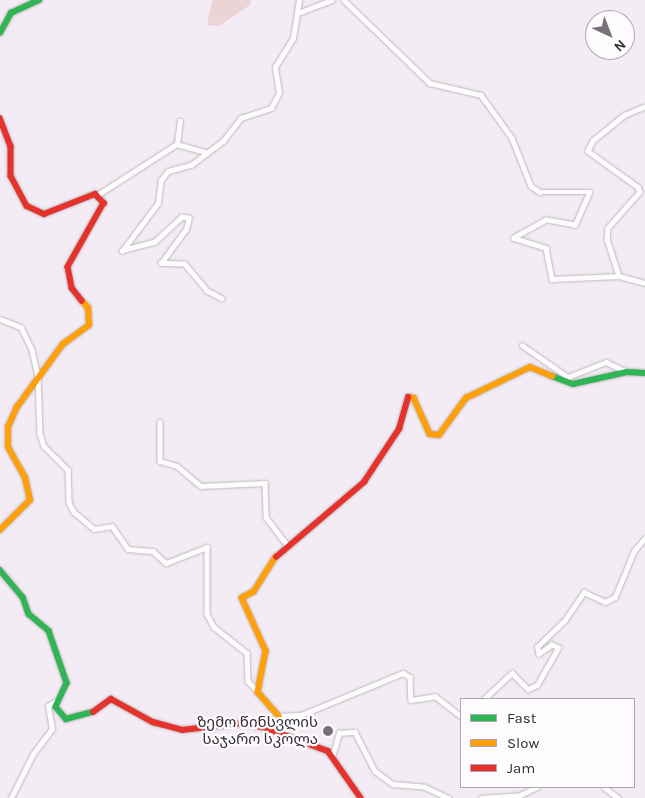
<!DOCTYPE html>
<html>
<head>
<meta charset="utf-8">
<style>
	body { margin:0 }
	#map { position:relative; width:645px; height:798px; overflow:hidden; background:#f4ecf4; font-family:Karla,"Noto Sans Georgian",sans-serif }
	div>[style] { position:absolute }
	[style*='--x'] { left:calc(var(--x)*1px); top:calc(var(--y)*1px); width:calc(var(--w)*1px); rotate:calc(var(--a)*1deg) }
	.green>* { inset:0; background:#ead4d5 }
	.roads { filter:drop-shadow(0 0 1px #beb8bf) drop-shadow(0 0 1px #beb8bf) }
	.street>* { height:4.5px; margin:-2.25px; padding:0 2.25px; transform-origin:2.25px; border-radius:2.25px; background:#fdfcfd }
	.fast>* { height:5.5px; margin:-2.75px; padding:0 2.75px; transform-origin:2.75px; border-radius:2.75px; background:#30b455 }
	.slow>* { height:5.5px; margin:-2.75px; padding:0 2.75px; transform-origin:2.75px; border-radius:2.75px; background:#ff9f0a }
	.jam>* { height:5.5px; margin:-2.75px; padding:0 2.75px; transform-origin:2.75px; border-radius:2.75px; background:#e5322d }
	.dots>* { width:14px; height:14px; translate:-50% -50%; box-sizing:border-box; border:2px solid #fdfbfe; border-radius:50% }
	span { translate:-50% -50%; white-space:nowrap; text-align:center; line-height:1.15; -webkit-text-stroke:4.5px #fdfbfe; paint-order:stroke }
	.poi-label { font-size:15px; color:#332e34 }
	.right { translate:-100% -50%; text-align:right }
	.legend { position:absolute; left:460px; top:698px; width:175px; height:90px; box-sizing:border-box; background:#fdfbfe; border:1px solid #aca9ad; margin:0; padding:6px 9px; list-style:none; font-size:15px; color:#332e34 }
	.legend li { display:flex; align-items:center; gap:10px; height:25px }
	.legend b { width:25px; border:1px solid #aca9ad }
	.north { position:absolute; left:585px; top:10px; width:50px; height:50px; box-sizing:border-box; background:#fdfbfe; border:1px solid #aca9ad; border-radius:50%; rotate:137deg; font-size:14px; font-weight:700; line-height:20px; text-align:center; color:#332e34 }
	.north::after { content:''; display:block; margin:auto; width:18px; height:22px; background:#777077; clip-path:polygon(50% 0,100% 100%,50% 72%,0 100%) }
</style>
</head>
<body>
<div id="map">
	<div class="green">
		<div style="clip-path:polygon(212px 0,251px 0,250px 5px,219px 26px,207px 25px)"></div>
	</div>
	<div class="roads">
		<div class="street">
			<div style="--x:344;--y:0;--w:120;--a:44"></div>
			<div style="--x:430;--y:83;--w:52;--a:13.2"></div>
			<div style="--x:481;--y:95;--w:53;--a:54.2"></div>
			<div style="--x:512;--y:138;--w:52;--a:68.4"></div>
			<div style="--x:531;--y:186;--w:11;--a:34"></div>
			<div style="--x:540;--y:192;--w:50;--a:0"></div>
			<div style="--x:590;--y:192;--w:36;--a:114"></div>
			<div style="--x:575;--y:225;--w:29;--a:-170"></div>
			<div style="--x:546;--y:220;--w:37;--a:151"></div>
			<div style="--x:514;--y:238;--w:34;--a:17"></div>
			<div style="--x:546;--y:248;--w:32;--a:79"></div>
			<div style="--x:552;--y:279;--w:67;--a:-2.6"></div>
			<div style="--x:298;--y:13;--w:36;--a:-21"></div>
			<div style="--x:645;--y:107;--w:22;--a:158"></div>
			<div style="--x:625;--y:115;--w:41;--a:140.9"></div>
			<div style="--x:593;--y:141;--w:11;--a:117"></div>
			<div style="--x:588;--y:151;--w:62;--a:35.8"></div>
			<div style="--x:638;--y:187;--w:5;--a:68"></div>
			<div style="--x:640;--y:192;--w:48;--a:131.6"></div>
			<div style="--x:608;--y:228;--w:11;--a:95"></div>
			<div style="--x:607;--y:239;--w:39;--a:72"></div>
			<div style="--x:619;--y:276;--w:27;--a:15"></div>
			<div style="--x:177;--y:144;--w:23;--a:-83"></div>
			<div style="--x:99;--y:194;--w:93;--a:-32.7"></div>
			<div style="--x:177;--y:144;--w:29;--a:16"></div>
			<div style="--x:222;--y:299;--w:17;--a:-152"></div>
			<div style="--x:207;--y:291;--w:35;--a:-130"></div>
			<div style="--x:184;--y:264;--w:23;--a:-178"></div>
			<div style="--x:161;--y:263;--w:42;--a:-53.7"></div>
			<div style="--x:186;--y:229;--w:11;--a:-75"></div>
			<div style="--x:189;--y:218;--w:7;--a:-172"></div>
			<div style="--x:182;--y:217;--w:37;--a:137"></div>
			<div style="--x:155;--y:242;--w:34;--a:165"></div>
			<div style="--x:122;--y:251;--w:60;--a:-53.1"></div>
			<div style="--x:158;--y:203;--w:23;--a:-83"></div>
			<div style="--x:161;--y:180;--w:11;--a:-52"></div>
			<div style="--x:168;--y:171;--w:24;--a:-15"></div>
			<div style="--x:191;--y:165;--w:40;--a:-37"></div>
			<div style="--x:223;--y:141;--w:29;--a:-52"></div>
			<div style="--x:241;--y:118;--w:32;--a:-18"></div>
			<div style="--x:271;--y:108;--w:17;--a:-62"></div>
			<div style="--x:279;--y:93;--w:26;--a:-99"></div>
			<div style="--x:275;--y:67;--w:34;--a:-58"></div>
			<div style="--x:293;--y:38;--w:38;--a:-81"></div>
			<div style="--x:0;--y:319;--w:22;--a:21"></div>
			<div style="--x:21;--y:327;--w:25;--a:64"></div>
			<div style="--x:32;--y:350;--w:26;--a:77"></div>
			<div style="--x:38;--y:375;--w:59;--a:88.1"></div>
			<div style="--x:40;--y:434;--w:13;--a:72"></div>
			<div style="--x:44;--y:446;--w:34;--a:45"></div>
			<div style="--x:68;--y:470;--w:33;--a:88"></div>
			<div style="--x:69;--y:503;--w:10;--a:61"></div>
			<div style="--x:74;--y:512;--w:26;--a:40"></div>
			<div style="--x:94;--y:529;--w:18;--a:-9"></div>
			<div style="--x:112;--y:526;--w:28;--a:55"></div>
			<div style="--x:128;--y:549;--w:25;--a:5"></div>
			<div style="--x:153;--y:551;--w:18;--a:43"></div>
			<div style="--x:166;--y:563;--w:44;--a:-21.3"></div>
			<div style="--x:207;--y:547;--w:67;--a:90"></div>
			<div style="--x:207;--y:614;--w:15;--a:62"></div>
			<div style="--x:214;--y:627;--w:42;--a:38.2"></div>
			<div style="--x:247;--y:653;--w:28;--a:88"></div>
			<div style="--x:248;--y:681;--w:15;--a:48"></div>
			<div style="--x:522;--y:345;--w:56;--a:34.8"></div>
			<div style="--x:568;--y:377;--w:41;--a:-21.5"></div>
			<div style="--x:606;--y:362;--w:23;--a:25"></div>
			<div style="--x:160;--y:422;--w:39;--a:90"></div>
			<div style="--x:160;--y:461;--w:18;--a:16"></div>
			<div style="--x:177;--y:466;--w:31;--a:40"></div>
			<div style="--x:201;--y:486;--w:64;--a:-2.7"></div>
			<div style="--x:265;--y:483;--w:34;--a:88"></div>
			<div style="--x:266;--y:517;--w:36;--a:53"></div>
			<div style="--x:484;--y:699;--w:38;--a:-43"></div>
			<div style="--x:512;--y:673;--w:23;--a:45"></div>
			<div style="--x:528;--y:689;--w:10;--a:-24"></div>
			<div style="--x:537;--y:685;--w:43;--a:-60.4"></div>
			<div style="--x:558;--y:648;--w:7;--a:-153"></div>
			<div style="--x:552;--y:645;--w:16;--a:145"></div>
			<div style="--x:539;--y:654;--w:7;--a:-106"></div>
			<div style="--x:537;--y:647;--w:39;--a:-44"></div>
			<div style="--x:565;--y:620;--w:34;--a:-56"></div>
			<div style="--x:584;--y:592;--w:23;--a:25"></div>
			<div style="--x:605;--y:602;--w:11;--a:-27"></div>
			<div style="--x:615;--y:597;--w:50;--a:-67.6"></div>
			<div style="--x:634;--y:551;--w:17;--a:-50"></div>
			<div style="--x:270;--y:731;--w:17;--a:-59"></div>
			<div style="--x:279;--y:716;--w:22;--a:-3"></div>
			<div style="--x:301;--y:715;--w:110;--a:-22.4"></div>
			<div style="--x:403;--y:673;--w:8;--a:30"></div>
			<div style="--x:410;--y:677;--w:23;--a:88"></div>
			<div style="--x:411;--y:700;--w:24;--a:-9"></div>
			<div style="--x:435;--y:696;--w:33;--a:38"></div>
			<div style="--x:333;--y:754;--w:22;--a:-74"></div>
			<div style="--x:339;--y:733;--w:16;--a:-4"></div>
			<div style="--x:355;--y:732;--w:44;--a:62.9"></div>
			<div style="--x:375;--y:771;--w:22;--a:36"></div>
			<div style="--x:393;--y:784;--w:32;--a:5"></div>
			<div style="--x:425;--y:787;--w:26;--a:25"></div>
			<div style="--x:604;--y:787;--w:18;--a:38"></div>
			<div style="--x:11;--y:798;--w:49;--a:-63.4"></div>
			<div style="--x:33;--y:754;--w:31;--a:-53"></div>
			<div style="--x:52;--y:729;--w:23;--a:-100"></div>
			<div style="--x:48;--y:706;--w:9;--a:-32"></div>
			<div style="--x:481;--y:798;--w:39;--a:-4"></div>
			<div style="--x:520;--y:795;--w:19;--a:-25"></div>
		</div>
		<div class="fast">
			<div style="--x:0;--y:33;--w:23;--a:-61"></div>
			<div style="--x:11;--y:13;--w:31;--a:-25"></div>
			<div style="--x:552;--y:376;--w:22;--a:21"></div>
			<div style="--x:573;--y:384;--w:55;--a:-12.5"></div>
			<div style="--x:627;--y:372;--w:18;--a:3"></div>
			<div style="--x:0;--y:570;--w:35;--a:50"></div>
			<div style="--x:23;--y:597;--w:18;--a:71"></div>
			<div style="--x:29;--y:614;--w:26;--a:40"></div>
			<div style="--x:49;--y:631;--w:55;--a:70.9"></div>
			<div style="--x:67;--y:683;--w:26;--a:115"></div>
			<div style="--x:56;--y:707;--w:16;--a:50"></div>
			<div style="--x:66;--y:719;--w:28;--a:-15"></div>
		</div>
		<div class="slow">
			<div style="--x:408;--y:397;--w:6;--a:9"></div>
			<div style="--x:414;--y:398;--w:39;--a:66"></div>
			<div style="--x:430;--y:434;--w:9;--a:6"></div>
			<div style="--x:439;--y:435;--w:46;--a:-53.9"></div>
			<div style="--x:466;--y:398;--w:71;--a:-25.8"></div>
			<div style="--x:530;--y:367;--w:24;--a:22"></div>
			<div style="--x:0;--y:530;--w:42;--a:-45"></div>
			<div style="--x:30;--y:500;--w:23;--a:-103"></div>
			<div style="--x:25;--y:478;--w:35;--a:-119"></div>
			<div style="--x:8;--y:447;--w:20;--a:-90"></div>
			<div style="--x:8;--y:427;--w:22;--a:-66"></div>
			<div style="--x:17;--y:407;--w:78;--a:-53.9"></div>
			<div style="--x:63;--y:344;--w:32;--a:-36"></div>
			<div style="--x:89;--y:325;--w:17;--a:-93"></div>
			<div style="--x:88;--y:308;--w:9;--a:-131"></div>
			<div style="--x:276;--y:557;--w:41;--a:122.2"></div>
			<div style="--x:254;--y:592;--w:13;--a:153"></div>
			<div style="--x:242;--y:598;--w:58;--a:65.6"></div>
			<div style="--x:266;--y:651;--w:42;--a:101"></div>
			<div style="--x:258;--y:692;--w:32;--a:49"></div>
		</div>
		<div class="jam">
			<div style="--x:0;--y:118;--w:30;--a:69"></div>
			<div style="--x:11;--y:146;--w:30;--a:90"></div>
			<div style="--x:11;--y:176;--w:34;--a:62"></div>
			<div style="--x:27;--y:206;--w:19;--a:25"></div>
			<div style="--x:44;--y:214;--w:55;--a:-21.4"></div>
			<div style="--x:95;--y:194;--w:13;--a:45"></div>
			<div style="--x:104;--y:203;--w:73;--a:119.4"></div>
			<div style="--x:68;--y:267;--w:21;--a:79"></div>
			<div style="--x:72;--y:288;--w:16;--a:52"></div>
			<div style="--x:276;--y:557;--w:116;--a:-40.4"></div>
			<div style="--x:364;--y:482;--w:64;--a:-56.6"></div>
			<div style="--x:399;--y:429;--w:33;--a:-74"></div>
			<div style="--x:93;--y:712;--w:22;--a:-36"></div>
			<div style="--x:111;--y:699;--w:48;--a:28.7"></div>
			<div style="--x:153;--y:722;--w:30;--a:15"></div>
			<div style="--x:182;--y:730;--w:61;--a:-6.5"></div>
			<div style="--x:243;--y:723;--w:24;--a:12"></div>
			<div style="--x:266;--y:728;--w:66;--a:20.4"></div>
			<div style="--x:328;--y:751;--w:57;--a:54.9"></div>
		</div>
	</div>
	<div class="dots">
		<div style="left:328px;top:731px;background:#777077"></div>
	</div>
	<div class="poi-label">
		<span class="right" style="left:318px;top:731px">ზემო წინსვლის<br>საჯარო სკოლა</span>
	</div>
	<ul class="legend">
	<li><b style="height:6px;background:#30b455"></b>Fast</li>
	<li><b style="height:6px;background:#ff9f0a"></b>Slow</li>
	<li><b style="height:6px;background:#e5322d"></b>Jam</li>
	</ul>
	<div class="north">N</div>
</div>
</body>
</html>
